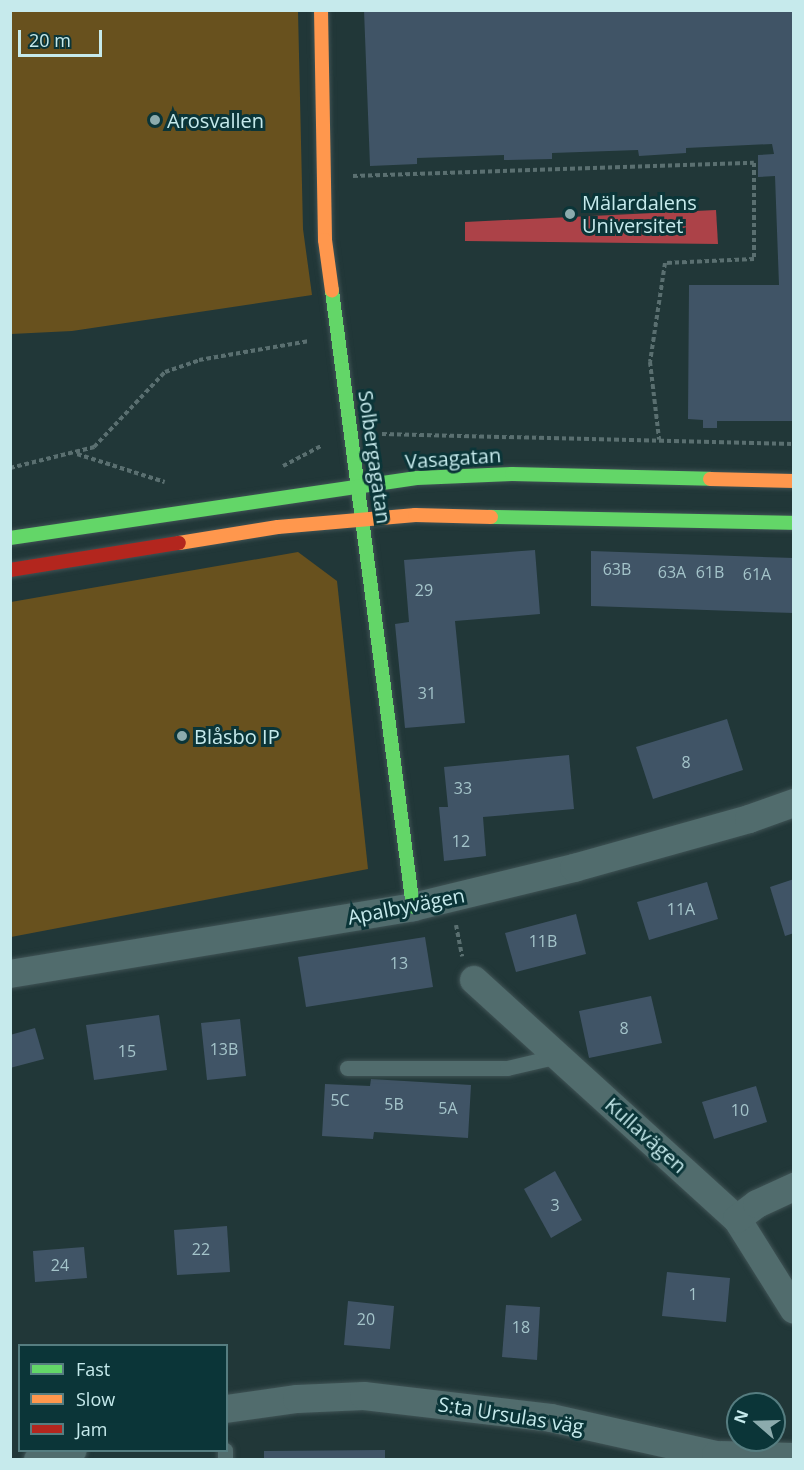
<!DOCTYPE html>
<html>
<head>
<meta charset="utf-8">
<style>
	body { margin:0 }
	#map { position:relative; width:804px; height:1470px; overflow:hidden; background:#213738; font-family:"Open Sans",sans-serif }
	div>[style] { position:absolute }
	[style*='--x'] { left:calc(var(--x)*1px); top:calc(var(--y)*1px); width:calc(var(--w)*1px); rotate:calc(var(--a)*1deg) }
	.green>* { inset:0; background:#68511e }
	.water>* { inset:0; background:#ac4248 }
	.building>* { inset:0; background:#405466 }
	.path>* { height:4px; margin-top:-2px; transform-origin:0; background:repeating-linear-gradient(90deg,#5a6f70 0 4.5px,transparent 0 7.5px) }
	.roads { filter:drop-shadow(0 0 2px #405355) drop-shadow(0 0 2px #405355) }
	.lane>* { height:15px; margin:-7.5px; padding:0 7.5px; transform-origin:7.5px; border-radius:7.5px; background:#516c6d }
	.street>* { height:28px; margin:-14px; padding:0 14px; transform-origin:14px; border-radius:14px; background:#516c6d }
	.fast>* { height:14px; margin:-7px; padding:0 7px; transform-origin:7px; border-radius:7px; background:#63d668 }
	.slow>* { height:14px; margin:-7px; padding:0 7px; transform-origin:7px; border-radius:7px; background:#ff974d }
	.jam>* { height:14px; margin:-7px; padding:0 7px; transform-origin:7px; border-radius:7px; background:#b3261e }
	.dots>* { width:16px; height:16px; translate:-50% -50%; box-sizing:border-box; border:3px solid #0b3538; border-radius:50% }
	span { translate:-50% -50%; white-space:nowrap; text-align:center; line-height:1.15; -webkit-text-stroke:6px #0b3538; paint-order:stroke }
	.number-label { font-size:16px; color:#a4c4ca }
	.number-label span { -webkit-text-stroke-width:0 }
	.poi-label { font-size:20px; color:#c6eaec }
	.left { translate:0 -50%; text-align:left }
	.street-label { font-size:20px; color:#c6eaec }
	.frame { position:absolute; inset:0; border:12px solid #c6eaec; pointer-events:none }
	.legend { position:absolute; left:18px; top:1344px; width:210px; height:108px; box-sizing:border-box; background:#0b3538; border:2px solid #567d80; margin:0; padding:8px 10px; list-style:none; font-size:18px; color:#c6eaec }
	.legend li { display:flex; align-items:center; gap:12px; height:30px }
	.legend b { width:30px; border:2px solid #567d80 }
	.north { position:absolute; left:726px; top:1392px; width:60px; height:60px; box-sizing:border-box; background:#0b3538; border:2px solid #567d80; border-radius:50%; rotate:290deg; font-size:16px; font-weight:700; line-height:24px; text-align:center; color:#c6eaec }
	.north::after { content:''; display:block; margin:auto; width:21px; height:27px; background:#8cabad; clip-path:polygon(50% 0,100% 100%,50% 72%,0 100%) }
	.scale { position:absolute; left:18px; top:30px; width:84px; height:27px; box-sizing:border-box; border:3px solid #c6eaec; border-top:0; padding-left:8px; font-size:18px; line-height:21px; white-space:nowrap; color:#c6eaec; -webkit-text-stroke:4px #0b3538; paint-order:stroke }
</style>
</head>
<body>
<div id="map">
	<div class="green">
		<div style="clip-path:polygon(10px 11px,298px 11px,303px 229px,312px 295px,72px 331px,11px 334px)"></div>
		<div style="clip-path:polygon(298px 552px,337px 581px,368px 869px,11px 937px,11px 602px)"></div>
	</div>
	<div class="water">
		<div style="clip-path:polygon(716px 210px,718px 244px,465px 241px,465px 222px)"></div>
	</div>
	<div class="building">
		<div style="clip-path:polygon(364px 10px,794px 10px,794px 421px,717px 421px,717px 428px,703px 428px,703px 420px,688px 419px,689px 285px,779px 285px,775px 176px,758px 177px,758px 155px,774px 154px,772px 144px,686px 148px,686px 153px,639px 156px,638px 150px,552px 153px,552px 159px,504px 160px,504px 155px,417px 158px,417px 164px,370px 166px)"></div>
		<div style="clip-path:polygon(535px 550px,540px 614px,455px 621px,465px 723px,405px 728px,395px 624px,409px 622px,404px 560px)"></div>
		<div style="clip-path:polygon(591px 551px,794px 558px,794px 613px,591px 606px)"></div>
		<div style="clip-path:polygon(727px 719px,743px 770px,653px 799px,636px 747px)"></div>
		<div style="clip-path:polygon(569px 755px,574px 809px,483px 817px,486px 856px,444px 861px,439px 807px,448px 807px,444px 767px)"></div>
		<div style="clip-path:polygon(794px 879px,794px 933px,785px 936px,770px 887px)"></div>
		<div style="clip-path:polygon(707px 882px,718px 919px,649px 940px,637px 902px)"></div>
		<div style="clip-path:polygon(576px 914px,586px 954px,516px 972px,505px 933px)"></div>
		<div style="clip-path:polygon(425px 937px,433px 987px,306px 1007px,298px 957px)"></div>
		<div style="clip-path:polygon(651px 996px,662px 1043px,589px 1058px,579px 1011px)"></div>
		<div style="clip-path:polygon(159px 1015px,167px 1070px,94px 1080px,86px 1025px)"></div>
		<div style="clip-path:polygon(240px 1019px,246px 1076px,207px 1080px,201px 1023px)"></div>
		<div style="clip-path:polygon(35px 1028px,44px 1059px,10px 1068px,10px 1035px)"></div>
		<div style="clip-path:polygon(371px 1079px,471px 1085px,468px 1138px,374px 1132px,373px 1139px,322px 1136px,325px 1084px,370px 1086px)"></div>
		<div style="clip-path:polygon(756px 1086px,767px 1122px,714px 1139px,702px 1102px)"></div>
		<div style="clip-path:polygon(555px 1171px,582px 1220px,551px 1238px,524px 1189px)"></div>
		<div style="clip-path:polygon(227px 1226px,230px 1272px,177px 1275px,174px 1230px)"></div>
		<div style="clip-path:polygon(84px 1247px,87px 1278px,35px 1282px,33px 1251px)"></div>
		<div style="clip-path:polygon(667px 1272px,730px 1278px,726px 1322px,662px 1316px)"></div>
		<div style="clip-path:polygon(348px 1301px,394px 1306px,390px 1349px,344px 1345px)"></div>
		<div style="clip-path:polygon(506px 1305px,540px 1307px,537px 1360px,502px 1357px)"></div>
		<div style="clip-path:polygon(385px 1450px,385px 1460px,264px 1460px,264px 1451px)"></div>
	</div>
	<div class="path">
		<div style="--x:353;--y:176;--w:401;--a:-1.9"></div>
		<div style="--x:754;--y:163;--w:96;--a:90"></div>
		<div style="--x:754;--y:259;--w:89;--a:177.4"></div>
		<div style="--x:665;--y:263;--w:100;--a:98.6"></div>
		<div style="--x:650;--y:362;--w:78;--a:83.3"></div>
		<div style="--x:382;--y:434;--w:412;--a:1.4"></div>
		<div style="--x:77;--y:454;--w:92;--a:17.7"></div>
		<div style="--x:283;--y:466;--w:43;--a:-27.8"></div>
		<div style="--x:10;--y:468;--w:87;--a:-14"></div>
		<div style="--x:94;--y:447;--w:103;--a:-46.6"></div>
		<div style="--x:165;--y:372;--w:36;--a:-19"></div>
		<div style="--x:199;--y:360;--w:112;--a:-9.8"></div>
		<div style="--x:456;--y:925;--w:32;--a:79"></div>
	</div>
	<div class="roads">
		<div class="lane">
			<div style="--x:347;--y:1068;--w:160;--a:0"></div>
			<div style="--x:507;--y:1068;--w:52;--a:-13.2"></div>
			<div style="--x:225;--y:1450;--w:10;--a:90"></div>
		</div>
		<div class="street">
			<div style="--x:10;--y:974;--w:409;--a:-9.4"></div>
			<div style="--x:413;--y:907;--w:166;--a:-13.6"></div>
			<div style="--x:574;--y:868;--w:182;--a:-15.6"></div>
			<div style="--x:749;--y:819;--w:48;--a:-19.6"></div>
			<div style="--x:474;--y:980;--w:355;--a:42.3"></div>
			<div style="--x:737;--y:1219;--w:107;--a:57.9"></div>
			<div style="--x:737;--y:1219;--w:25;--a:-37"></div>
			<div style="--x:757;--y:1204;--w:41;--a:-24.7"></div>
			<div style="--x:226;--y:1409;--w:72;--a:-8"></div>
			<div style="--x:297;--y:1399;--w:67;--a:-2.6"></div>
			<div style="--x:364;--y:1396;--w:188;--a:6.7"></div>
			<div style="--x:551;--y:1418;--w:169;--a:12.6"></div>
			<div style="--x:716;--y:1455;--w:78;--a:1.5"></div>
			<div style="--x:38;--y:1460;--w:36;--a:-16"></div>
		</div>
		<div class="fast">
			<div style="--x:332;--y:291;--w:621;--a:82.51"></div>
			<div style="--x:491;--y:517;--w:303;--a:1.1"></div>
			<div style="--x:10;--y:538;--w:411;--a:-8.4"></div>
			<div style="--x:417;--y:478;--w:95;--a:-2.4"></div>
			<div style="--x:512;--y:474;--w:198;--a:1.4"></div>
		</div>
		<div class="slow">
			<div style="--x:321;--y:10;--w:230;--a:89"></div>
			<div style="--x:325;--y:240;--w:51;--a:82.2"></div>
			<div style="--x:710;--y:479;--w:84;--a:1.4"></div>
			<div style="--x:179;--y:543;--w:100;--a:-9.2"></div>
			<div style="--x:278;--y:527;--w:138;--a:-5"></div>
			<div style="--x:415;--y:515;--w:76;--a:1.5"></div>
		</div>
		<div class="jam">
			<div style="--x:10;--y:570;--w:171;--a:-9.1"></div>
		</div>
	</div>
	<div class="dots">
		<div style="left:155px;top:120px;background:#8cabad"></div>
		<div style="left:570px;top:214px;background:#8cabad"></div>
		<div style="left:182px;top:736px;background:#8cabad"></div>
	</div>
	<div class="number-label">
		<span style="left:617px;top:569px">63B</span>
		<span style="left:672px;top:572px">63A</span>
		<span style="left:710px;top:572px">61B</span>
		<span style="left:757px;top:574px">61A</span>
		<span style="left:424px;top:590px">29</span>
		<span style="left:427px;top:693px">31</span>
		<span style="left:686px;top:762px">8</span>
		<span style="left:463px;top:788px">33</span>
		<span style="left:461px;top:841px">12</span>
		<span style="left:681px;top:909px">11A</span>
		<span style="left:543px;top:941px">11B</span>
		<span style="left:399px;top:963px">13</span>
		<span style="left:624px;top:1028px">8</span>
		<span style="left:224px;top:1049px">13B</span>
		<span style="left:127px;top:1051px">15</span>
		<span style="left:340px;top:1100px">5C</span>
		<span style="left:394px;top:1104px">5B</span>
		<span style="left:448px;top:1108px">5A</span>
		<span style="left:740px;top:1110px">10</span>
		<span style="left:555px;top:1205px">3</span>
		<span style="left:201px;top:1249px">22</span>
		<span style="left:60px;top:1265px">24</span>
		<span style="left:693px;top:1294px">1</span>
		<span style="left:366px;top:1319px">20</span>
		<span style="left:521px;top:1327px">18</span>
	</div>
	<div class="poi-label">
		<span class="left" style="left:167px;top:120px">Arosvallen</span>
		<span class="left" style="left:582px;top:214px">Mälardalens<br>Universitet</span>
		<span class="left" style="left:194px;top:736px">Blåsbo IP</span>
	</div>
	<div class="street-label">
		<span style="left:375px;top:457px;rotate:82deg">Solbergagatan</span>
		<span style="left:453px;top:458px;rotate:-4deg">Vasagatan</span>
		<span style="left:406px;top:906px;rotate:-11deg">Apalbyvägen</span>
		<span style="left:646px;top:1135px;rotate:42deg">Kullavägen</span>
		<span style="left:511px;top:1415px;rotate:9deg">S:ta Ursulas väg</span>
	</div>
	<div class="frame"></div>
	<ul class="legend">
	<li><b style="height:8px;background:#63d668"></b>Fast</li>
	<li><b style="height:8px;background:#ff974d"></b>Slow</li>
	<li><b style="height:8px;background:#b3261e"></b>Jam</li>
	</ul>
	<div class="north">N</div>
	<div class="scale">20 m</div>
</div>
</body>
</html>
